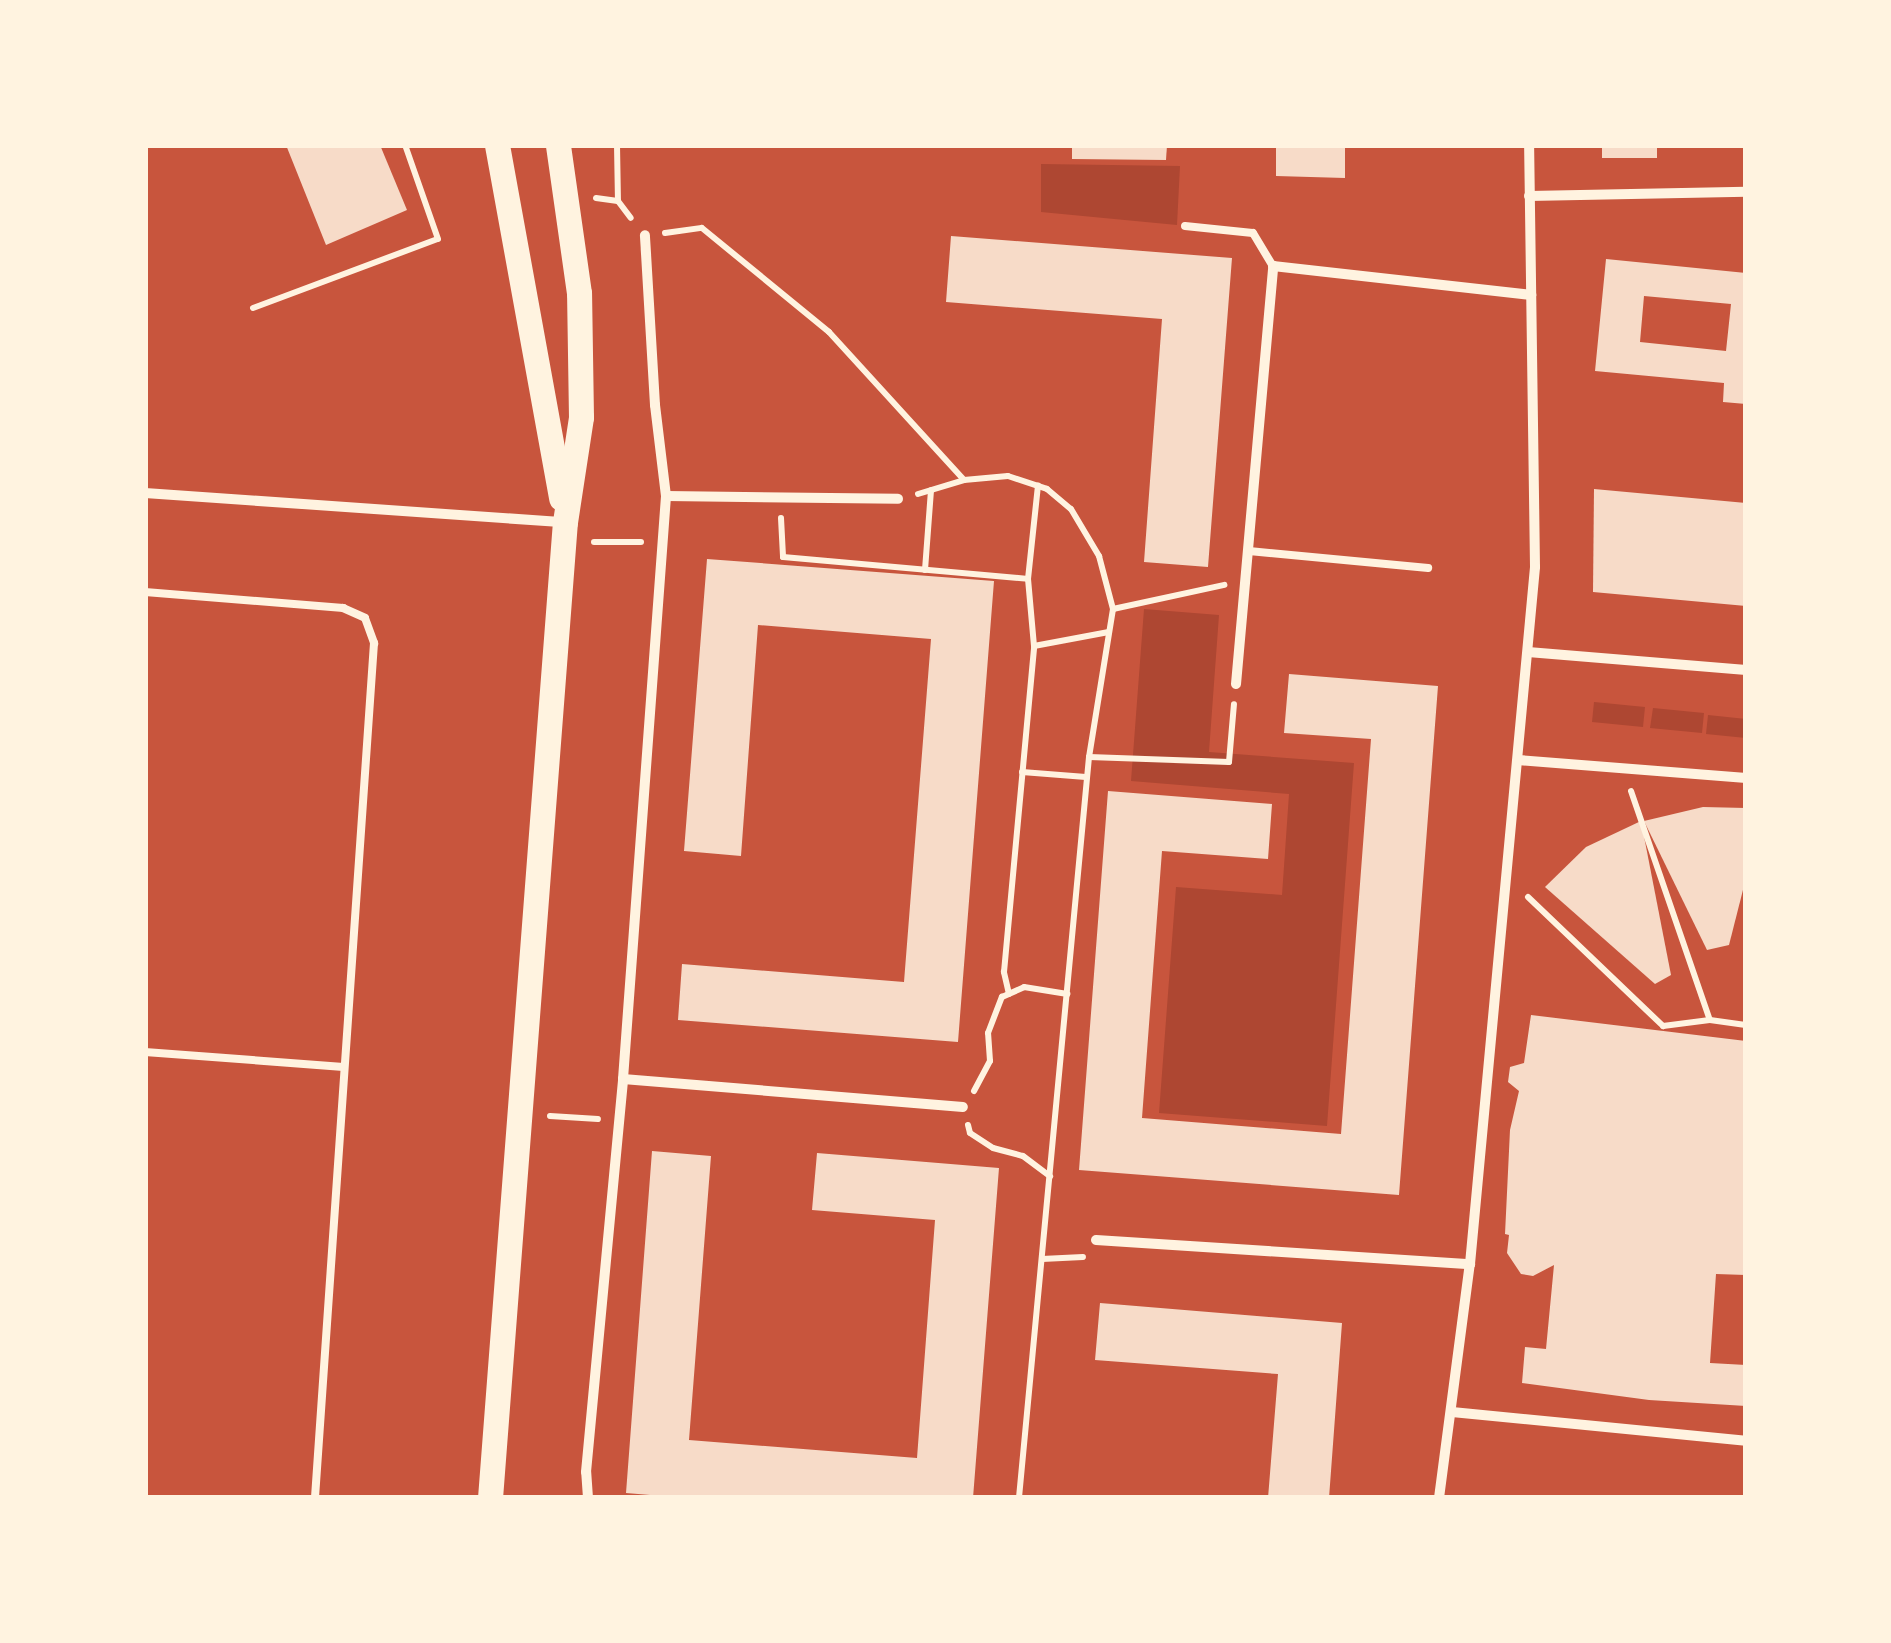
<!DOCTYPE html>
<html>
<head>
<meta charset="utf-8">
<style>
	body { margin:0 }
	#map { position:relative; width:1891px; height:1643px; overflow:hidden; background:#c8553d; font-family:Cabin,sans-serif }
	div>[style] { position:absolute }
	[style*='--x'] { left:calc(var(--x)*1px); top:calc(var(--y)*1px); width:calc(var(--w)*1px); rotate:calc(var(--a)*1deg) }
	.green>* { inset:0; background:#ae4732 }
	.building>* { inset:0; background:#f7dbc8 }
	.path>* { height:6px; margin:-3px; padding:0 3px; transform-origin:3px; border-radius:3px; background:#fff3e0 }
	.service>* { height:8px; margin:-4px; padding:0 4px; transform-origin:4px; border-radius:4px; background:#fff3e0 }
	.minor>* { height:10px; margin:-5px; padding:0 5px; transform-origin:5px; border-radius:5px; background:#fff3e0 }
	.primary>* { height:25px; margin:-12.5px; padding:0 12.5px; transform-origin:12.5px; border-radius:12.5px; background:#fff3e0 }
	span { translate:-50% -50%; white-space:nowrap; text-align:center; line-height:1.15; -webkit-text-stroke:9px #fff3e0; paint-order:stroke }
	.frame { position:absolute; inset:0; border:148px solid #fff3e0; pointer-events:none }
</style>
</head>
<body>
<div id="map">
	<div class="green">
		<div style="clip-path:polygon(1041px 164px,1180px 166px,1177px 225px,1041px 212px)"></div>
		<div style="clip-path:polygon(1144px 609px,1219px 615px,1209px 752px,1354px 763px,1327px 1126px,1159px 1113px,1176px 887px,1282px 895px,1289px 794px,1131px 781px)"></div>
		<div style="clip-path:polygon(1594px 702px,1645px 707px,1643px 727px,1592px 722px)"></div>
		<div style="clip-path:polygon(1653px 708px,1704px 713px,1702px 733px,1650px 728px)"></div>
		<div style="clip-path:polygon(1708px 715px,1746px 719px,1746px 738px,1706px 734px)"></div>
	</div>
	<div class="building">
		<div style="clip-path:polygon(286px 145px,380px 145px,407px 210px,326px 245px)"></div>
		<div style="clip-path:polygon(1072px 145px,1167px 145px,1166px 160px,1072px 159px)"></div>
		<div style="clip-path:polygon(1276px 145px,1345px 145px,1345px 178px,1276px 176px)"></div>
		<div style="clip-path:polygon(1602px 145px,1657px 145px,1657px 158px,1602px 158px)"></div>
		<div style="clip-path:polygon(951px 236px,1232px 258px,1208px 567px,1144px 562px,1162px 319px,946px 302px)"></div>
		<div style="clip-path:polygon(evenodd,1606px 259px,1746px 273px,1746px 404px,1723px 402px,1724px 383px,1595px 371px,1606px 259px,1644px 296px,1731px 304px,1726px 351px,1640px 342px,1644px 296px)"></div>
		<div style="clip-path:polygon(1594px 489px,1746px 503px,1746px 606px,1593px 592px)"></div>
		<div style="clip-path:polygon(707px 559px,994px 581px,958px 1042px,678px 1020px,682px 964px,904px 982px,931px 639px,758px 625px,741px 856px,684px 851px)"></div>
		<div style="clip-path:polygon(1289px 674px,1438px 686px,1399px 1195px,1079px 1170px,1108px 791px,1272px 804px,1268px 859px,1162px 851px,1142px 1118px,1341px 1134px,1371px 739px,1284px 733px)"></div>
		<div style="clip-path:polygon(1703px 807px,1746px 808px,1746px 878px,1729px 945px,1707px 950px,1644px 821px)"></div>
		<div style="clip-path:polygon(1641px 821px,1671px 975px,1655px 984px,1545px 887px,1586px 847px)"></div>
		<div style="clip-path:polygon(1531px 1015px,1746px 1041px,1746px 1275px,1716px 1274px,1710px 1363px,1746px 1365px,1746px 1406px,1649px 1400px,1522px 1383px,1525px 1347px,1546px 1349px,1554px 1265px,1533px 1276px,1521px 1274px,1507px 1253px,1509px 1235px,1505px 1234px,1510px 1130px,1519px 1091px,1508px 1082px,1510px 1067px,1524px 1063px)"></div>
		<div style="clip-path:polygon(652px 1151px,711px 1156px,689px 1440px,917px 1458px,935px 1220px,812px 1210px,817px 1153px,999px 1168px,973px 1498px,686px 1498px,626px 1493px)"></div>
		<div style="clip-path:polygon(1100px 1303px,1342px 1323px,1329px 1498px,1268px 1498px,1278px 1374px,1095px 1360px)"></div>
	</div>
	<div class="path">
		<div style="--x:617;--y:145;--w:56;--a:89"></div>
		<div style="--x:596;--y:198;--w:22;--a:8"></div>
		<div style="--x:618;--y:201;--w:21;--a:53"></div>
		<div style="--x:665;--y:233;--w:37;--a:-8"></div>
		<div style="--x:702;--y:228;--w:164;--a:39.3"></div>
		<div style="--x:829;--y:332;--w:200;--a:47.6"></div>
		<div style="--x:253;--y:308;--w:197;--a:-20.5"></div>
		<div style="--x:438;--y:239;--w:100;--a:-109.3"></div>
		<div style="--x:918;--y:494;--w:48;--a:-16.9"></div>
		<div style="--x:964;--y:480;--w:44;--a:-5.2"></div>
		<div style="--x:1008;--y:476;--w:41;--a:18.4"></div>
		<div style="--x:1047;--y:489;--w:31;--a:40"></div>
		<div style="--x:1071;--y:509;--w:55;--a:59.2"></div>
		<div style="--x:1099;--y:556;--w:55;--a:75.2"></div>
		<div style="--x:1113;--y:609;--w:150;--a:99.2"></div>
		<div style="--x:1089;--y:757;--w:744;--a:95.4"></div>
		<div style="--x:781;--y:518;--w:39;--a:87"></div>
		<div style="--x:783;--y:557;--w:246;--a:5.1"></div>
		<div style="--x:594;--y:542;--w:47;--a:0"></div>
		<div style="--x:925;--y:570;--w:80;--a:-85.7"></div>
		<div style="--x:1113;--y:609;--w:114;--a:-12.2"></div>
		<div style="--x:1034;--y:646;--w:76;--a:-10.6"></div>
		<div style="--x:1089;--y:757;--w:140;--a:2"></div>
		<div style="--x:1229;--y:762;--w:58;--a:-85.1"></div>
		<div style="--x:1022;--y:772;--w:64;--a:4.5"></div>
		<div style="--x:1631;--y:791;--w:242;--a:71"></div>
		<div style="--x:1710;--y:1020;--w:36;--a:8"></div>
		<div style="--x:1528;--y:897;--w:187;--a:43.7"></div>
		<div style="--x:1663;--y:1026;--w:47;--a:-7.3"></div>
		<div style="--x:1009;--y:994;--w:23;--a:-103"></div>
		<div style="--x:1004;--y:972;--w:327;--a:-84.7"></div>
		<div style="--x:1034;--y:646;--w:67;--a:-95.1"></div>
		<div style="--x:1028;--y:579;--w:94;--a:-83.9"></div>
		<div style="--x:974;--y:1091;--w:34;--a:-62"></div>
		<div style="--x:990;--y:1061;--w:28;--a:-94"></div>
		<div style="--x:988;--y:1033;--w:39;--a:-69"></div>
		<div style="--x:1002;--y:997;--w:24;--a:-24"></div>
		<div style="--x:1024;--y:987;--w:44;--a:9.2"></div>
		<div style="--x:550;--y:1116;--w:48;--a:3.6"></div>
		<div style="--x:968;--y:1125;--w:8;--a:76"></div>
		<div style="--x:970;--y:1133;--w:27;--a:33"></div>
		<div style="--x:993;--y:1148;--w:31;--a:15"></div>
		<div style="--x:1023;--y:1156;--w:34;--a:37"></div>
		<div style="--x:1042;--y:1259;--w:41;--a:-2.8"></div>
	</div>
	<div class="service">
		<div style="--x:1185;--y:226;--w:68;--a:5.9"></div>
		<div style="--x:1253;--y:233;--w:39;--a:59"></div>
		<div style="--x:1249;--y:551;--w:180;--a:5.4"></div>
		<div style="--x:145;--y:592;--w:199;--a:4.6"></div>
		<div style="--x:343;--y:608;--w:24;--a:24"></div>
		<div style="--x:365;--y:618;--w:27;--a:70"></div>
		<div style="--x:374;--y:643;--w:857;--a:93.95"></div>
		<div style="--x:145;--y:1052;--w:199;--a:4.3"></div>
	</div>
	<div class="minor">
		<div style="--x:1529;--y:196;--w:217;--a:-1.1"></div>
		<div style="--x:145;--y:493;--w:420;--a:4"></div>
		<div style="--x:666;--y:496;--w:232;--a:0.7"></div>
		<div style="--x:1528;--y:652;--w:219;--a:4.7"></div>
		<div style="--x:1236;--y:684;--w:420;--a:-84.9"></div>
		<div style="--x:1273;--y:266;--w:260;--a:6.4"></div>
		<div style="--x:1518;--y:760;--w:229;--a:4.5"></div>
		<div style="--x:623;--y:1079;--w:341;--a:4.7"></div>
		<div style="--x:1096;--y:1240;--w:375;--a:3.7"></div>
		<div style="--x:1452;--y:1412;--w:295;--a:5.6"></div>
		<div style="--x:588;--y:1498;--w:26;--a:-94"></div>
		<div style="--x:586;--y:1472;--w:395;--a:-84.6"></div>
		<div style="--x:623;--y:1079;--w:585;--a:-85.78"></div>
		<div style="--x:666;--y:496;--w:92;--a:-96.9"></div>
		<div style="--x:655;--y:405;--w:170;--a:-93.4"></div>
		<div style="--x:1439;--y:1498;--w:236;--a:-82.5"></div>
		<div style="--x:1470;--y:1264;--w:700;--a:-84.67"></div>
		<div style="--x:1535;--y:567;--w:422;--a:-90.8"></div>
	</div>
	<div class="primary">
		<div style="--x:497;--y:145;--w:359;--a:79.7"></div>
		<div style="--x:490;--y:1498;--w:979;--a:-85.61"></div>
		<div style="--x:565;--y:522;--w:106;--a:-81.3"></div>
		<div style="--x:581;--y:417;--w:124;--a:-90.9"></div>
		<div style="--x:579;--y:293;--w:149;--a:-98.1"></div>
	</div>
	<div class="frame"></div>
</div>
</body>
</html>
